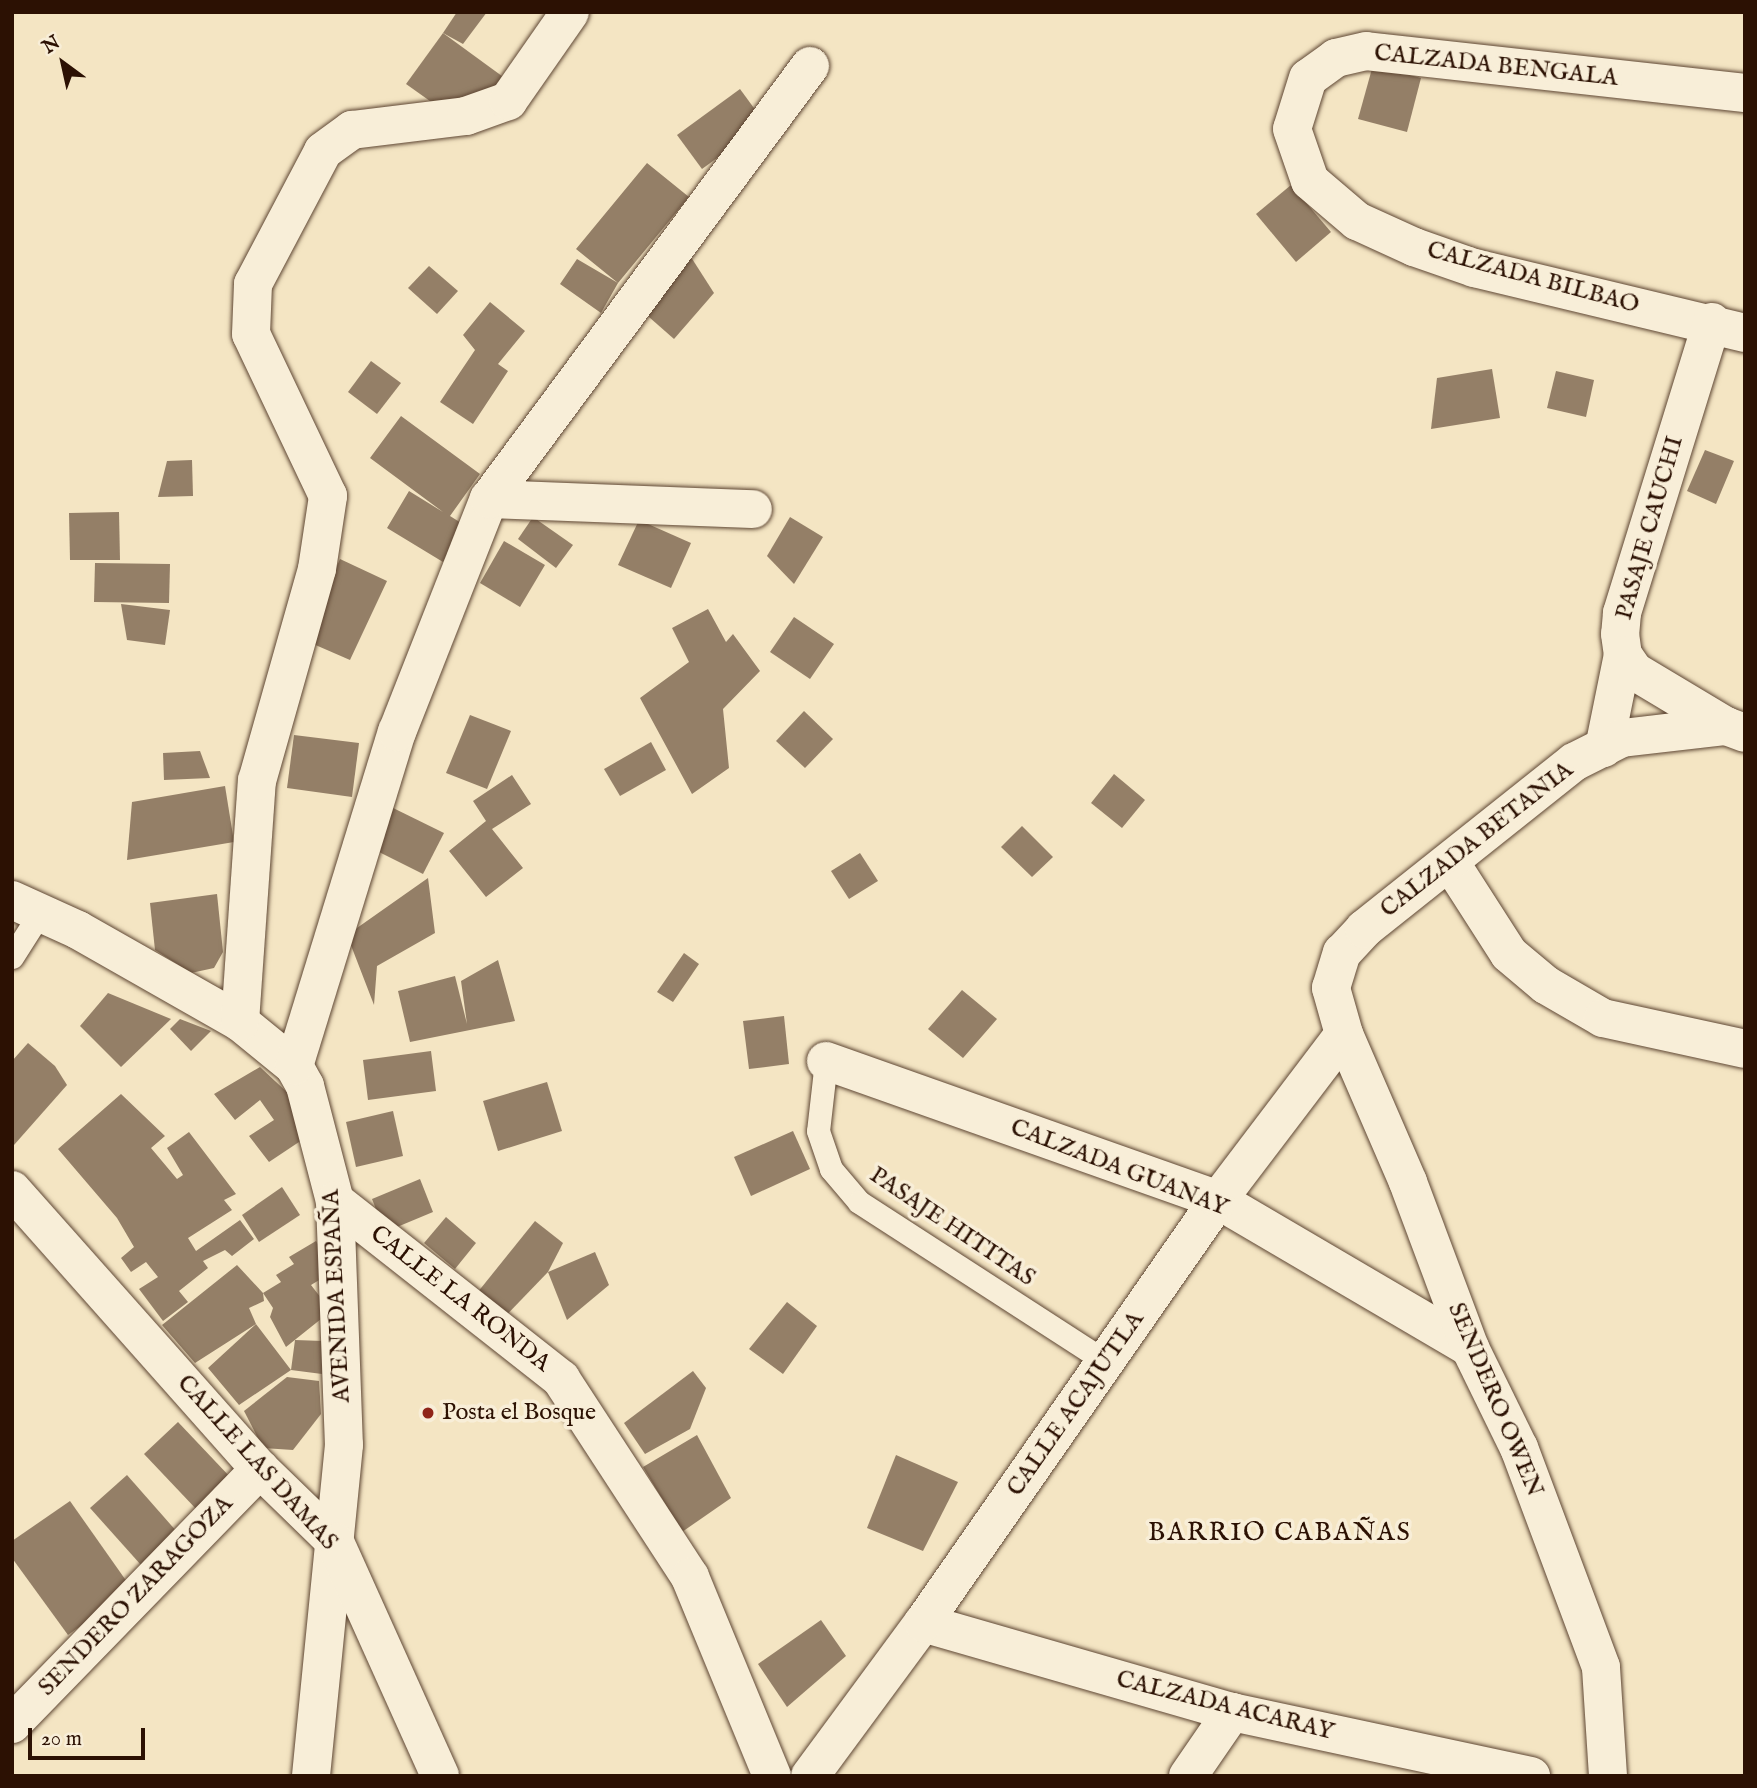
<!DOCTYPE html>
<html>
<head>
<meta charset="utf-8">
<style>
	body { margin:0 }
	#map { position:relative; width:1757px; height:1788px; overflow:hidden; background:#f4e5c3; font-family:"IM FELL English",serif }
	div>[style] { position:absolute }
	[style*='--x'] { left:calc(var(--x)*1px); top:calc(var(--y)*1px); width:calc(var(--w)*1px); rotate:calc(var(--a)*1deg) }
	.building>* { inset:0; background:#947f67 }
	.roads { filter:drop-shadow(0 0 2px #5e4633) drop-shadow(0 0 2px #5e4633) }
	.service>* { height:23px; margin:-11.5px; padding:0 11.5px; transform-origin:11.5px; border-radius:11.5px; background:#f8eed8 }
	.minor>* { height:38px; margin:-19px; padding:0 19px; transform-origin:19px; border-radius:19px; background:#f8eed8 }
	.dots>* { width:19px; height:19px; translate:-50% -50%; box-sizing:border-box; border:4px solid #f8eed8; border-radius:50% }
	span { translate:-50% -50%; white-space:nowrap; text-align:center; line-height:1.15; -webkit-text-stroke:7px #f8eed8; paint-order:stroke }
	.street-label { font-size:24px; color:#2c1103 }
	.poi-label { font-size:24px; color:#2c1103 }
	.left { translate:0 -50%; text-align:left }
	.neighbourhood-label { font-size:26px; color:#2c1103; letter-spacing:2px }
	.frame { position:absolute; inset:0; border:14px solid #2c1103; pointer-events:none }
	.north { position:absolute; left:28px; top:28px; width:70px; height:70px; -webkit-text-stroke:5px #f8eed8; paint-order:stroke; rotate:327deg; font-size:19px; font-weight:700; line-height:28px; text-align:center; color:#2c1103 }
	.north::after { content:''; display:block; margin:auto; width:24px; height:32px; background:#2c1103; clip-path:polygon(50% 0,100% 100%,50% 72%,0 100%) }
	.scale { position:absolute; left:28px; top:1728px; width:117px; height:32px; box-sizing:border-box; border:4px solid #2c1103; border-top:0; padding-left:9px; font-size:21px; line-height:24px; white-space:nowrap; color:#2c1103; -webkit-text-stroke:5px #f8eed8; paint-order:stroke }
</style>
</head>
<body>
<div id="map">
	<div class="building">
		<div style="clip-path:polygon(457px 12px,487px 12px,463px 44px,443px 33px)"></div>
		<div style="clip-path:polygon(443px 33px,506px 79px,451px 116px,406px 84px)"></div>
		<div style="clip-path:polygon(1373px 65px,1421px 78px,1407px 132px,1358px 119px)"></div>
		<div style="clip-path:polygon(740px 89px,765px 123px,702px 169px,677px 135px)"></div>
		<div style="clip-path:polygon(647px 163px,689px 197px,618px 283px,601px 313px,560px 284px,577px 259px,618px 283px,576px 249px)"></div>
		<div style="clip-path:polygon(1291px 185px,1331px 232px,1296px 262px,1256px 214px)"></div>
		<div style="clip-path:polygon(689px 254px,714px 293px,674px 339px,641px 310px)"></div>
		<div style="clip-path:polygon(429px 266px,458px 291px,437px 314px,408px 288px)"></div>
		<div style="clip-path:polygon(490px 302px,525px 331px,498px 364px,508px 371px,473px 424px,440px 402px,475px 350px,463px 335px)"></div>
		<div style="clip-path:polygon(371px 361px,401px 383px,377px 414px,348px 392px)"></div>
		<div style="clip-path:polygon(1492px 369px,1500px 418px,1431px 429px,1437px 378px)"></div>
		<div style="clip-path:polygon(1556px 371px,1594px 380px,1586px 417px,1547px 408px)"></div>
		<div style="clip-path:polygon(401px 416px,480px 474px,450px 516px,466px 526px,443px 562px,387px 528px,409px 491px,443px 512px,370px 458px)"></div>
		<div style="clip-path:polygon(1705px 450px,1734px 461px,1716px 504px,1687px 491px)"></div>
		<div style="clip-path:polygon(192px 460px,193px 496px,158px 497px,167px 461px)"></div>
		<div style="clip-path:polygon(119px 512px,120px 560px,70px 560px,69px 513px)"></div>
		<div style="clip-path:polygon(533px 517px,573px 545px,556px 568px,518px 539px)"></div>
		<div style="clip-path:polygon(790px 517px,823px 537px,794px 584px,767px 556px)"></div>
		<div style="clip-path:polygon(639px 520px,691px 543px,671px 588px,618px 565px)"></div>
		<div style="clip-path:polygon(504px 541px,545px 565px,520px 607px,480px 583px)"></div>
		<div style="clip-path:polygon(340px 559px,387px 581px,350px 660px,304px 640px)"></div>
		<div style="clip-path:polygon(95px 563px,170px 564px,169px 603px,94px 602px)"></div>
		<div style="clip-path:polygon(121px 604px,170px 610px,165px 645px,127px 640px)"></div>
		<div style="clip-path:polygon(708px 609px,726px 642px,733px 634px,760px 671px,723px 709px,729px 768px,692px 794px,640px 698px,689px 662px,672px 628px)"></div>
		<div style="clip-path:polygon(794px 617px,834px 644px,810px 679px,770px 652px)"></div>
		<div style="clip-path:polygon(804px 711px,833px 739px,805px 768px,776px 741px)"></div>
		<div style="clip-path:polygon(470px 715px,511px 731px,487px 789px,446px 773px)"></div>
		<div style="clip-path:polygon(294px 735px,359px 743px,352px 797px,287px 788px)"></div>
		<div style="clip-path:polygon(651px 742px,666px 770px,620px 796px,604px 769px)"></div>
		<div style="clip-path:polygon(200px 751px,210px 778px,164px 780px,163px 753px)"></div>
		<div style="clip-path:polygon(1114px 774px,1145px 800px,1122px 828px,1091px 803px)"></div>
		<div style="clip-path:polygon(512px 775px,531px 804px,492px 829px,523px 868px,486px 897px,449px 851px,486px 821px,473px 801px)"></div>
		<div style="clip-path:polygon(225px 786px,234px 842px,127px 860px,132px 802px)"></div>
		<div style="clip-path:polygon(387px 805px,444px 833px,423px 874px,367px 846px)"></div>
		<div style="clip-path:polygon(1022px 826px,1053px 857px,1032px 877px,1001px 847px)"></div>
		<div style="clip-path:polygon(860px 853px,878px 881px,849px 899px,831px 871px)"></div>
		<div style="clip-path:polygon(428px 878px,435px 933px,377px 966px,374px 1005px,347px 935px)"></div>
		<div style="clip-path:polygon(217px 894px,223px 952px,214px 968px,191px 973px,155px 950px,150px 903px)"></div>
		<div style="clip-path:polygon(684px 953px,699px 964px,673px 1002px,657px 992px)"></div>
		<div style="clip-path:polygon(498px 960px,515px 1021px,410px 1042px,398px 991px,455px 976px,467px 1024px,461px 981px)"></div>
		<div style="clip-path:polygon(962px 990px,997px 1019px,963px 1058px,928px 1029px)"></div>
		<div style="clip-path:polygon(108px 993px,171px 1019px,121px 1067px,80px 1026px)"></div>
		<div style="clip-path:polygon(784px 1016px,789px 1064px,749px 1069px,743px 1021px)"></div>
		<div style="clip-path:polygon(180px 1019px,211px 1031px,191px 1051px,170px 1029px)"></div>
		<div style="clip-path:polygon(28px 1043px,55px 1066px,67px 1085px,14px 1145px,12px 1061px)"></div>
		<div style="clip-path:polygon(431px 1051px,436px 1091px,368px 1100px,363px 1060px)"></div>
		<div style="clip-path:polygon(260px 1067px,290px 1095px,305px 1138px,269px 1162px,249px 1136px,274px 1120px,260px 1100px,235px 1120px,214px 1094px)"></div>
		<div style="clip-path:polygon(547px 1082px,562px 1131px,498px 1151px,483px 1101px)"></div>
		<div style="clip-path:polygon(121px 1094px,165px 1136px,151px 1148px,177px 1179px,183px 1175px,167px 1148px,189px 1132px,236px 1194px,224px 1200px,232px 1210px,188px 1238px,196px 1251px,240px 1220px,254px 1239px,232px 1256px,225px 1250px,203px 1261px,208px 1268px,179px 1291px,188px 1302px,163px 1321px,139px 1289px,158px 1277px,146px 1262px,131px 1272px,121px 1258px,134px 1247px,117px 1218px,58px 1149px)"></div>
		<div style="clip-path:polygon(393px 1111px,403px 1156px,356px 1167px,346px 1122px)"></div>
		<div style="clip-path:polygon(793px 1131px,810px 1169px,751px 1196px,734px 1157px)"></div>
		<div style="clip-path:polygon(420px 1179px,433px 1212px,385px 1232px,372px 1199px)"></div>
		<div style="clip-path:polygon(282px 1187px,300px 1215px,259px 1242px,242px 1215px)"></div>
		<div style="clip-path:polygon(446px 1217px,476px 1243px,455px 1269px,424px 1243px)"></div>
		<div style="clip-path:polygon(535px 1221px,563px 1243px,548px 1272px,497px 1325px,469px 1303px)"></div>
		<div style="clip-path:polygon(316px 1241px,334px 1271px,311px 1285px,331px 1311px,286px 1347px,270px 1317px,273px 1308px,263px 1293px,281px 1282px,276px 1275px,294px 1264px,289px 1257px)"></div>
		<div style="clip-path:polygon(595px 1252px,609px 1285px,567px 1320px,548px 1272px)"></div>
		<div style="clip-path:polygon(237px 1265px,263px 1293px,264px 1301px,249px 1308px,256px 1324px,195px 1363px,162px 1325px)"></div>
		<div style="clip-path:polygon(787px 1302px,817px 1326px,783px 1374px,749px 1349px)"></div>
		<div style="clip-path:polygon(256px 1324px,291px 1370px,295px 1340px,323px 1341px,322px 1374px,291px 1370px,239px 1405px,208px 1368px)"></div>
		<div style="clip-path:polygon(693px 1371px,706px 1388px,690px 1429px,645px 1454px,624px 1423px)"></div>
		<div style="clip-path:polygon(287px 1377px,319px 1381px,321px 1414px,293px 1450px,263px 1448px,244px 1411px)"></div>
		<div style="clip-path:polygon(178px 1422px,232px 1479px,198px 1511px,144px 1454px)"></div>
		<div style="clip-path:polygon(697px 1435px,731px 1498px,682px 1532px,643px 1467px)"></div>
		<div style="clip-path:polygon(896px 1455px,958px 1482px,923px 1551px,867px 1528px)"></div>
		<div style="clip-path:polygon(127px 1475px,178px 1533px,141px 1565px,90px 1508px)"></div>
		<div style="clip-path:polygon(70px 1501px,132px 1589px,68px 1635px,12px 1558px,12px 1541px)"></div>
		<div style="clip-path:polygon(821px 1620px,846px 1656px,787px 1707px,758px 1664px)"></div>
	</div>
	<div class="roads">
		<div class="service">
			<div style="--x:12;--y:957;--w:52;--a:-57.5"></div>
			<div style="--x:826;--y:1061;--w:70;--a:96.5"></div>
			<div style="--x:818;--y:1131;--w:40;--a:71.1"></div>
			<div style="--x:831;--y:1169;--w:43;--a:49.7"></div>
			<div style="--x:859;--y:1202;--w:293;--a:32.9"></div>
		</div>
		<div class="minor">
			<div style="--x:1745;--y:93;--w:381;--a:-173.7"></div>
			<div style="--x:1366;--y:51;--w:31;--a:167"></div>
			<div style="--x:1336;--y:58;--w:34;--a:144"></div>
			<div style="--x:1308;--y:78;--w:53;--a:107.4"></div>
			<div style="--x:1292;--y:129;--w:55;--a:70.9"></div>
			<div style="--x:1310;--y:181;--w:62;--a:40.4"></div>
			<div style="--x:1357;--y:221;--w:63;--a:24.5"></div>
			<div style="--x:1414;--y:247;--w:64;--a:19.3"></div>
			<div style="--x:1474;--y:268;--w:279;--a:13.5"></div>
			<div style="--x:1712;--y:322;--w:305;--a:107.2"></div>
			<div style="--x:1622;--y:613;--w:21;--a:95"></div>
			<div style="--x:1620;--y:634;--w:21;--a:82"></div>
			<div style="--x:1623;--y:655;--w:19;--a:55"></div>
			<div style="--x:1634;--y:671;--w:107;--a:30.9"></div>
			<div style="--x:489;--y:499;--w:264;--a:2.2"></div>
			<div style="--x:1604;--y:748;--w:95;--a:-78.5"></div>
			<div style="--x:1450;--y:862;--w:109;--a:57.3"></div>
			<div style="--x:1509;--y:954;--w:48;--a:40"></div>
			<div style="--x:1546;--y:985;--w:66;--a:30.1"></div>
			<div style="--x:1603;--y:1018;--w:145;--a:12.3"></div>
			<div style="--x:12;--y:900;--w:72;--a:24.4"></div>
			<div style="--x:78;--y:930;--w:186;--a:29.6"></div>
			<div style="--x:240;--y:1022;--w:70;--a:39.2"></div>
			<div style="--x:294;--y:1066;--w:23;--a:61"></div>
			<div style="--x:305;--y:1086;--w:119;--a:75.4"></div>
			<div style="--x:335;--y:1201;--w:244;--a:87.9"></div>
			<div style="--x:344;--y:1445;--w:333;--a:95.7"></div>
			<div style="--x:240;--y:1022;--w:242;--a:-86"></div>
			<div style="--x:257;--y:781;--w:220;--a:-74.2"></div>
			<div style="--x:317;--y:569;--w:74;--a:-81.4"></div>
			<div style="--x:328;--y:496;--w:179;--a:-115.4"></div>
			<div style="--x:251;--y:334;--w:50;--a:-87.7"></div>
			<div style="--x:253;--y:284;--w:150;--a:-62.2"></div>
			<div style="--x:323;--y:151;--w:36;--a:-36"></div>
			<div style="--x:352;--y:130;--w:115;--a:-7"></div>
			<div style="--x:466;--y:116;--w:45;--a:-19.7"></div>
			<div style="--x:508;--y:101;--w:108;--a:-55.1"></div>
			<div style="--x:826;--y:1061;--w:416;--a:19.5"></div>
			<div style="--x:1218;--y:1200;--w:292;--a:30.4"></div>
			<div style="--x:294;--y:1066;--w:350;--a:-72.9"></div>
			<div style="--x:397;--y:732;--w:251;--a:-68.5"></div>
			<div style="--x:489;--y:499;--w:539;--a:-53.45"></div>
			<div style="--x:12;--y:1190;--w:373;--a:48.4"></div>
			<div style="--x:260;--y:1469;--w:105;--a:44.2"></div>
			<div style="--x:335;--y:1542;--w:256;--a:65.8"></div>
			<div style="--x:335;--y:1201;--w:288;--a:38.2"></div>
			<div style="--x:561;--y:1379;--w:236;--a:56.9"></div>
			<div style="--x:690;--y:1577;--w:215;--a:67.6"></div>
			<div style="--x:923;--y:1623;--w:322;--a:16.1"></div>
			<div style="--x:1232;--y:1712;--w:306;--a:12.1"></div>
			<div style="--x:12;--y:1724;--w:356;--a:-45.8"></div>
			<div style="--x:810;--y:1776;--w:190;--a:-53.6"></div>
			<div style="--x:923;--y:1623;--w:516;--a:-55.11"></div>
			<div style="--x:1218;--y:1200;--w:208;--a:-52.8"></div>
			<div style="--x:1188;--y:1776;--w:78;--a:-55.5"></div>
			<div style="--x:1608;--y:1776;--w:109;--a:-93.7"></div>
			<div style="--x:1601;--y:1667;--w:234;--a:-110.5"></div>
			<div style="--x:1519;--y:1448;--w:111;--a:-116.1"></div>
			<div style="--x:1470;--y:1348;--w:177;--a:-110.5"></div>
			<div style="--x:1408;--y:1182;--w:161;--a:-113.4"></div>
			<div style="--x:1344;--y:1034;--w:48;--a:-105.8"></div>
			<div style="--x:1331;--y:988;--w:37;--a:-73"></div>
			<div style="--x:1342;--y:953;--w:33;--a:-47"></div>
			<div style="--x:1364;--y:929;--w:268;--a:-38.5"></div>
			<div style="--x:1574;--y:762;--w:54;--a:-26.6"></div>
			<div style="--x:1622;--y:738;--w:105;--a:-6.6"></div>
			<div style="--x:1726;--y:726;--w:20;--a:20"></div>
		</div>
	</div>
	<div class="dots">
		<div style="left:428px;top:1413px;background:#8f2418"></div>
	</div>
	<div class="street-label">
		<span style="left:1496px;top:66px;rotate:6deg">CALZADA BENGALA</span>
		<span style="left:1533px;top:278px;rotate:15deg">CALZADA BILBAO</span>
		<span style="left:1650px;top:528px;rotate:-74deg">PASAJE CAUCHI</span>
		<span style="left:1477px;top:840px;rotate:-38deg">CALZADA BETANIA</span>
		<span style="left:1119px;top:1168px;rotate:21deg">CALZADA GUANAY</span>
		<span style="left:952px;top:1227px;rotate:34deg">PASAJE HITITAS</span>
		<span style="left:337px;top:1296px;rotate:-93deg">AVENIDA ESPAÑA</span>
		<span style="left:460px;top:1299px;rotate:38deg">CALLE LA RONDA</span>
		<span style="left:1495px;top:1400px;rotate:67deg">SENDERO OWEN</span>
		<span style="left:1076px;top:1404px;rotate:-55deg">CALLE ACAJUTLA</span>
		<span style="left:257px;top:1463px;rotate:48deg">CALLE LAS DAMAS</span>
		<span style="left:136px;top:1596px;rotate:-46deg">SENDERO ZARAGOZA</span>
		<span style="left:1225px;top:1706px;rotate:14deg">CALZADA ACARAY</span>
	</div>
	<div class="poi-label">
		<span class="left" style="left:442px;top:1413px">Posta el Bosque</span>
	</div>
	<div class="neighbourhood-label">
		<span style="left:1280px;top:1533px">BARRIO CABAÑAS</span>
	</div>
	<div class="frame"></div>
	<div class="north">N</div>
	<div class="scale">20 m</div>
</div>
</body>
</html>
